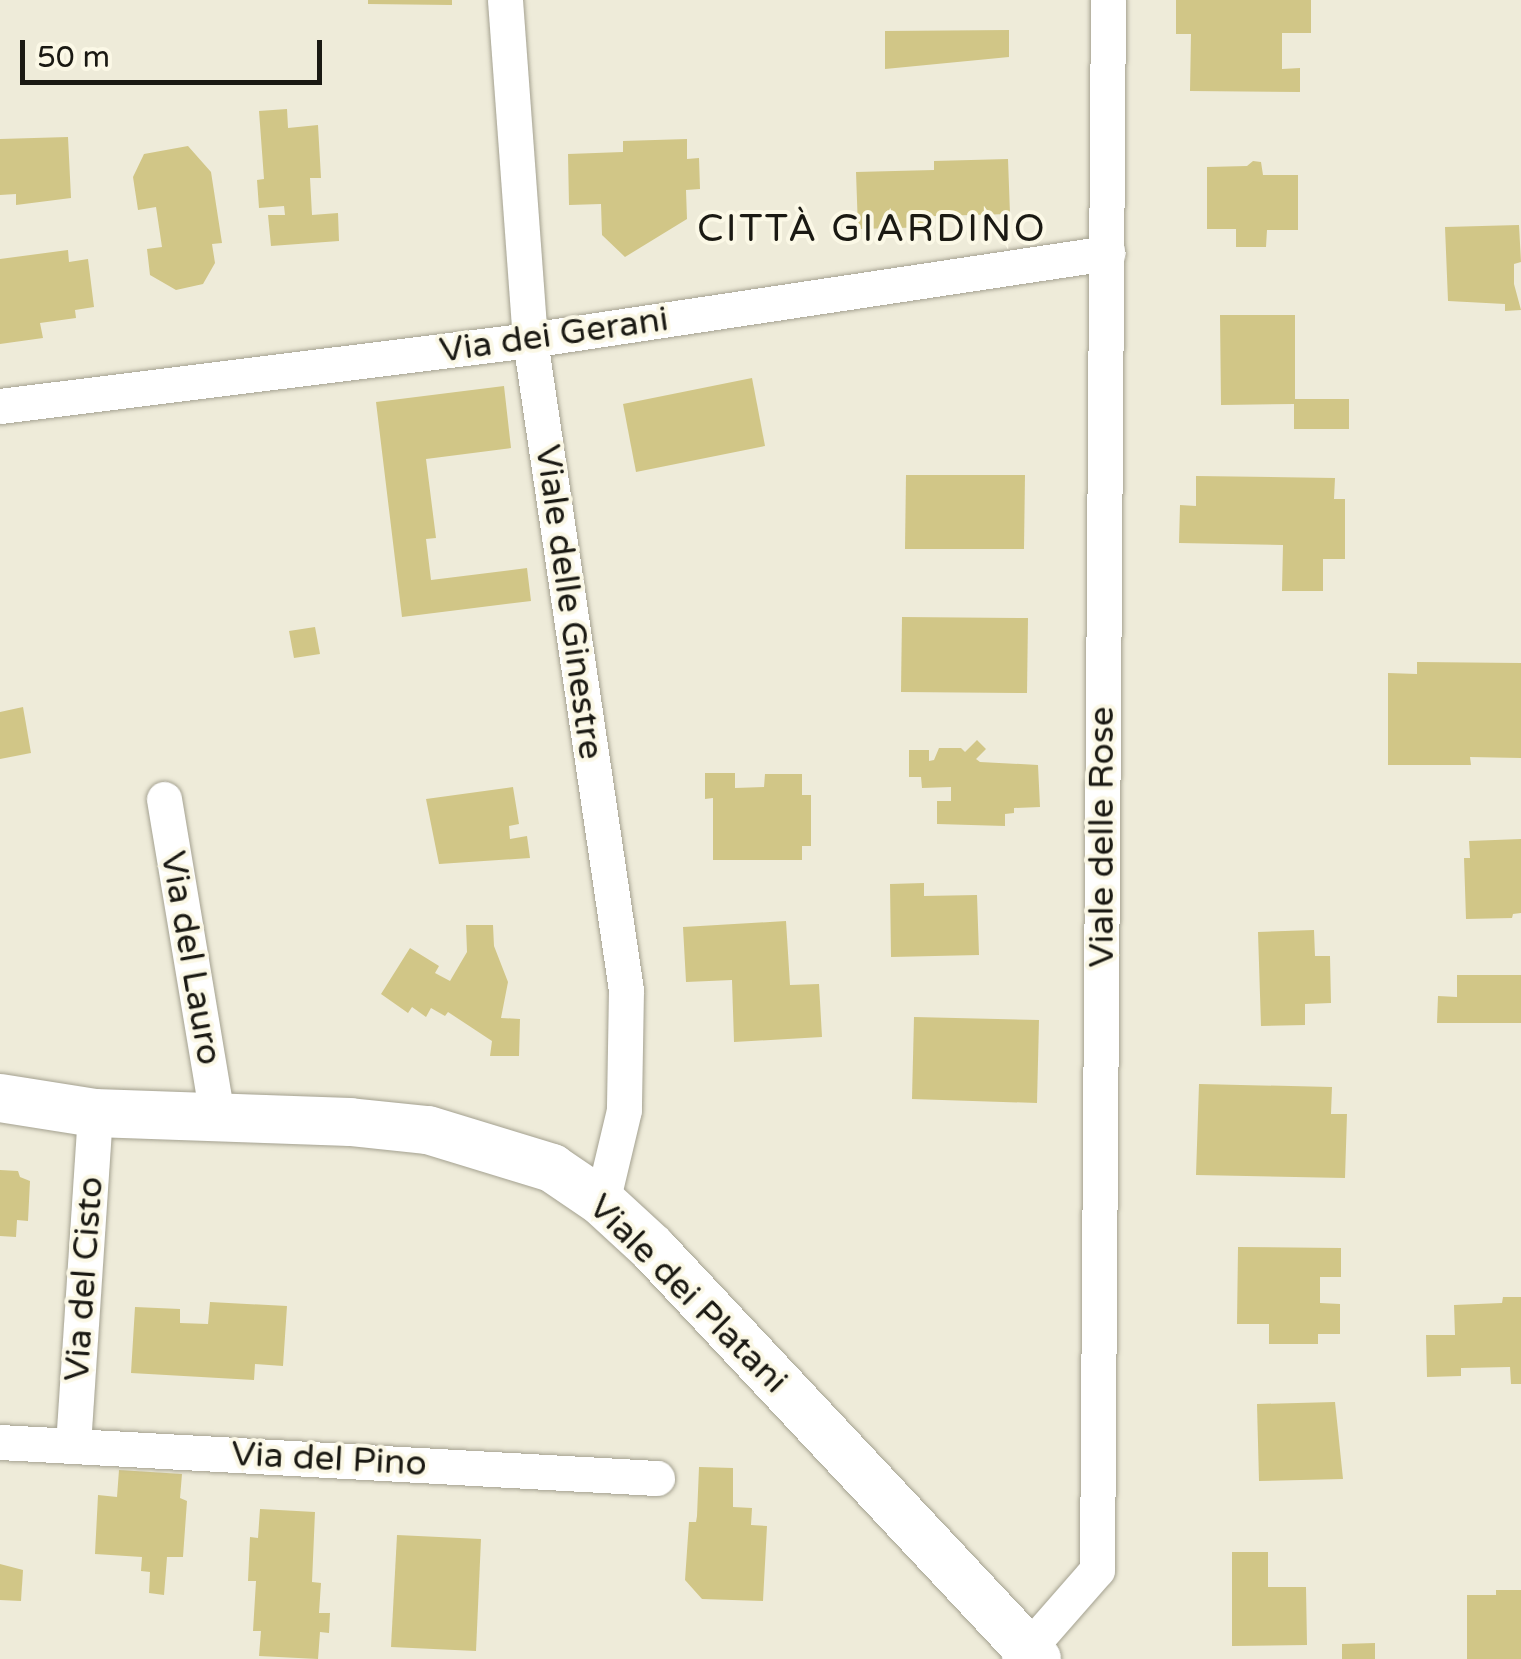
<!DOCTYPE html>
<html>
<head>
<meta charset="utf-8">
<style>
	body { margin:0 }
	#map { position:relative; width:1521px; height:1659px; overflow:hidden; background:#eeebd9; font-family:"Varela Round",sans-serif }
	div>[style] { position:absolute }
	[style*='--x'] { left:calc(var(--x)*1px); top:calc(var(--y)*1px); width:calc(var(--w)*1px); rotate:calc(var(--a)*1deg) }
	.building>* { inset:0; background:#d1c687 }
	.roads { filter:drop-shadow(0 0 2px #a4a190) drop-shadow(0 0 2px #a4a190) }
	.street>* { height:35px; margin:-17.5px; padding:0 17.5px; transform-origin:17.5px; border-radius:17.5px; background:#fff }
	.secondary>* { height:48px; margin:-24px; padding:0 24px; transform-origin:24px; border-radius:24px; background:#fff }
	span { translate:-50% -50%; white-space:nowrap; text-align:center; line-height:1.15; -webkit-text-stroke:8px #fbf8e6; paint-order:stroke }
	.street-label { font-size:35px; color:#1a1913 }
	.neighbourhood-label { font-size:38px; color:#1a1913; letter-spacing:2.5px }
	.scale { position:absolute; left:20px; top:40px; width:302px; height:45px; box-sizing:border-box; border:5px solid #1a1913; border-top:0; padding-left:12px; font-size:30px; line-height:35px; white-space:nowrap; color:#1a1913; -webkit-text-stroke:8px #fbf8e6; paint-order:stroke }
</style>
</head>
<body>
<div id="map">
	<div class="building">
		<div style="clip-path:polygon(368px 0,452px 0,452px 5px,368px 4px)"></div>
		<div style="clip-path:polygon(1176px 0,1311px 0,1311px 33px,1282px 33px,1282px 69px,1300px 68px,1300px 92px,1190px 91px,1191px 34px,1176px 34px)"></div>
		<div style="clip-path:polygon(1009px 30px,1009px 57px,885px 69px,885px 31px)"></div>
		<div style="clip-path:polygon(287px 109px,288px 128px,318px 125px,321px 178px,310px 178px,312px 215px,338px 213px,339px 241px,271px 246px,268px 215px,285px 215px,284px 206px,259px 208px,257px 180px,264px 179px,259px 111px)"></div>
		<div style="clip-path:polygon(68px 137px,71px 198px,16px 205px,16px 194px,0 195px,0 139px)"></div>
		<div style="clip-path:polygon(687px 139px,687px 159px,699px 158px,700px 189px,686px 190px,687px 219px,625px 257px,602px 235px,601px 204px,569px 205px,568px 154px,623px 152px,623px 141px)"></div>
		<div style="clip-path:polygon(188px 146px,211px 172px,222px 243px,212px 244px,215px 263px,203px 284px,176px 290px,150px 275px,147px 249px,162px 247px,156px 207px,138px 210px,133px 177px,144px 154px)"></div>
		<div style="clip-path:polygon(1008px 159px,1010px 214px,934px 216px,934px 227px,858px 229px,856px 172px,934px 170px,934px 161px)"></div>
		<div style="clip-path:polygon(1253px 161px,1261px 162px,1263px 175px,1298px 175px,1298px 230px,1267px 230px,1266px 247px,1236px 247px,1236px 229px,1207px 229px,1207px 167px,1247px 166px)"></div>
		<div style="clip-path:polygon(1519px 225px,1521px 262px,1514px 264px,1514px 284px,1521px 310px,1505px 311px,1505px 304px,1448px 301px,1445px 227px)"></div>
		<div style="clip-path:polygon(68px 250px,69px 262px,88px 259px,94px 307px,75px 310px,76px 318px,40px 323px,43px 338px,0 344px,0 259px)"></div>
		<div style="clip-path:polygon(1220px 315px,1295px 315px,1295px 399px,1349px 399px,1349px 429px,1294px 429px,1294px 404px,1221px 405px)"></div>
		<div style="clip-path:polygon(752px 378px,765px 446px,636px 472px,623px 404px)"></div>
		<div style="clip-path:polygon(504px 386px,511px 448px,426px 459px,436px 538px,426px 539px,431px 580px,527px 568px,531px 601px,402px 617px,376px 402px)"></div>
		<div style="clip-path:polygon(906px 475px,1025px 475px,1024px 549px,905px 549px)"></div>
		<div style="clip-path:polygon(1196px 476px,1335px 478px,1334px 499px,1345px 499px,1345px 559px,1323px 559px,1323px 591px,1282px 591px,1283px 545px,1179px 543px,1180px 505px,1196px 506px)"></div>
		<div style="clip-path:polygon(902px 617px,1028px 618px,1027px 693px,901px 692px)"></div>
		<div style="clip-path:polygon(315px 627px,320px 654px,294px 658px,289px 631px)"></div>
		<div style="clip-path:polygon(1417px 662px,1521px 663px,1521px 758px,1470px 757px,1471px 765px,1388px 765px,1388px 673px,1417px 674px)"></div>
		<div style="clip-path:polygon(23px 707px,31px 753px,0 759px,0 712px)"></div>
		<div style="clip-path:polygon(977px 740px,986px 749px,976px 759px,980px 762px,1038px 765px,1040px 807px,1014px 808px,1014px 813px,1005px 814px,1005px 826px,937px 824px,937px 801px,951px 801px,951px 787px,922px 788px,921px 777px,909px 777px,909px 750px,929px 750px,929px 761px,934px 760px,939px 748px,961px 748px,965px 752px)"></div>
		<div style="clip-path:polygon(705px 773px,735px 773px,735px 788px,764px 787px,765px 774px,802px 774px,802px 795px,811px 795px,811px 846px,802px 846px,802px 860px,713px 860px,713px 798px,705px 799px)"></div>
		<div style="clip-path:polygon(513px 787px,519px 824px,509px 826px,510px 839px,527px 836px,530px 858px,439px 864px,426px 799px)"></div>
		<div style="clip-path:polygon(1521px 839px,1521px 913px,1513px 914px,1512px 918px,1466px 919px,1464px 858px,1470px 858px,1469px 841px)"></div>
		<div style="clip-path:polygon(924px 883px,924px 896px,977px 895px,979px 955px,891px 957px,890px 884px)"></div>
		<div style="clip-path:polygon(786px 921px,790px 985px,819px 984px,822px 1037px,734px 1042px,732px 980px,686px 982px,683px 927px)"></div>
		<div style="clip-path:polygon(466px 925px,493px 925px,494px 946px,508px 982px,501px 1018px,520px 1019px,519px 1056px,490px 1056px,492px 1041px,448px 1012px,445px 1016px,431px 1008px,426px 1017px,412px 1007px,408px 1013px,381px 994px,410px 948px,439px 966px,435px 973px,450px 981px,467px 952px)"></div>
		<div style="clip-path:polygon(1314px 930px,1315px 956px,1330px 956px,1331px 1003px,1305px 1004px,1305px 1025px,1261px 1026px,1258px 932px)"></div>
		<div style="clip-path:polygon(1457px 975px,1521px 975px,1521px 1023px,1437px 1023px,1438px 996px,1457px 997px)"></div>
		<div style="clip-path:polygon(914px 1017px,1039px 1020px,1037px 1103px,912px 1099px)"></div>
		<div style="clip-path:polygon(1199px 1084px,1332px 1087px,1331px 1114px,1347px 1114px,1345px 1178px,1196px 1175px)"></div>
		<div style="clip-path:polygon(0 1170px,18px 1171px,20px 1177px,30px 1181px,28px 1221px,17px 1220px,16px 1237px,0 1236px)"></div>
		<div style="clip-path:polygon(1238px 1247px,1341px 1248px,1341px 1277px,1320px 1277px,1320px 1303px,1340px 1304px,1340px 1334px,1318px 1334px,1318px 1344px,1269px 1344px,1269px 1324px,1237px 1324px)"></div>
		<div style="clip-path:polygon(1503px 1297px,1521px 1297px,1521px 1384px,1511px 1384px,1510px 1367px,1461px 1368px,1461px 1376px,1427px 1377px,1426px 1335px,1455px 1335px,1454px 1305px,1502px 1303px)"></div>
		<div style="clip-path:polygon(210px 1302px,287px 1306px,283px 1366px,255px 1364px,254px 1380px,131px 1373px,135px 1307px,180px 1309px,180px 1323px,208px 1324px)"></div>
		<div style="clip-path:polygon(1335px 1402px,1343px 1479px,1259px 1481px,1257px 1404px)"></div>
		<div style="clip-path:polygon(699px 1467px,733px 1468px,733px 1507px,752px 1508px,751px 1525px,767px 1526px,763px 1601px,702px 1599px,685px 1580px,689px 1522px,696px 1522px,697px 1516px)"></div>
		<div style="clip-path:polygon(119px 1470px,182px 1474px,180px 1498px,187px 1501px,183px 1557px,167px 1557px,164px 1595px,149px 1593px,150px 1572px,141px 1571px,142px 1557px,95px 1554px,98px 1495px,117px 1497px)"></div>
		<div style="clip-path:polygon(260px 1509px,315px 1512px,312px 1582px,321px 1583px,319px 1613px,330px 1613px,329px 1633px,320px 1632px,318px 1659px,259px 1656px,261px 1631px,253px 1631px,256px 1581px,248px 1581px,250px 1537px,258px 1538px)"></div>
		<div style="clip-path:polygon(397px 1535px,481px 1539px,476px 1651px,391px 1647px)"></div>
		<div style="clip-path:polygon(1232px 1552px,1268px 1552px,1268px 1587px,1306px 1587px,1307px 1645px,1232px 1646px)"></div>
		<div style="clip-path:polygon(0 1564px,23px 1570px,21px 1601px,0 1600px)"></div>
		<div style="clip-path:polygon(1496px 1590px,1521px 1590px,1521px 1659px,1467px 1659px,1467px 1595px,1496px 1595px)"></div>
		<div style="clip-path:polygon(1375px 1643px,1375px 1659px,1342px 1659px,1342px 1644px)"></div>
	</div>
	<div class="roads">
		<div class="street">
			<div style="--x:505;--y:0;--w:341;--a:85.8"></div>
			<div style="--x:530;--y:340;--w:657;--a:81.6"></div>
			<div style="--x:626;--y:990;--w:120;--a:91"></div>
			<div style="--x:624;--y:1110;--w:95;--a:103.4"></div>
			<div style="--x:0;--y:406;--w:534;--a:-7.1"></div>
			<div style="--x:530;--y:340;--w:584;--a:-8.57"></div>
			<div style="--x:164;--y:799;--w:321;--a:80.5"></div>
			<div style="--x:0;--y:1442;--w:658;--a:3.14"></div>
			<div style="--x:73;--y:1445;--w:333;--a:-86.2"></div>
			<div style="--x:1019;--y:1659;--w:118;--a:-48.8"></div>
			<div style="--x:1097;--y:1570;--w:1570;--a:-89.6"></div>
		</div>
		<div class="secondary">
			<div style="--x:0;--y:1098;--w:96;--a:9"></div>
			<div style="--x:95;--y:1113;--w:255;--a:2"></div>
			<div style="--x:350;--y:1122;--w:78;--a:5.9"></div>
			<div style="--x:428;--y:1130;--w:130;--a:17"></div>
			<div style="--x:552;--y:1168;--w:60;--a:34.2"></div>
			<div style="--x:602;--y:1202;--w:68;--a:42.6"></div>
			<div style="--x:652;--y:1248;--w:563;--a:46.87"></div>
		</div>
	</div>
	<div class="street-label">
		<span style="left:554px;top:335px;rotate:-8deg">Via dei Gerani</span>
		<span style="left:569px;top:602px;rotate:82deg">Viale delle Ginestre</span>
		<span style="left:1102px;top:837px;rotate:-90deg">Viale delle Rose</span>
		<span style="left:191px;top:958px;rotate:80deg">Via del Lauro</span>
		<span style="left:84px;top:1279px;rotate:-86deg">Via del Cisto</span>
		<span style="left:688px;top:1294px;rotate:45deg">Viale dei Platani</span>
		<span style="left:329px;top:1459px;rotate:3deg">Via del Pino</span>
	</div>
	<div class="neighbourhood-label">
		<span style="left:872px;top:230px">CITTÀ GIARDINO</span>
	</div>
	<div class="scale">50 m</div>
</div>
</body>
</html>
